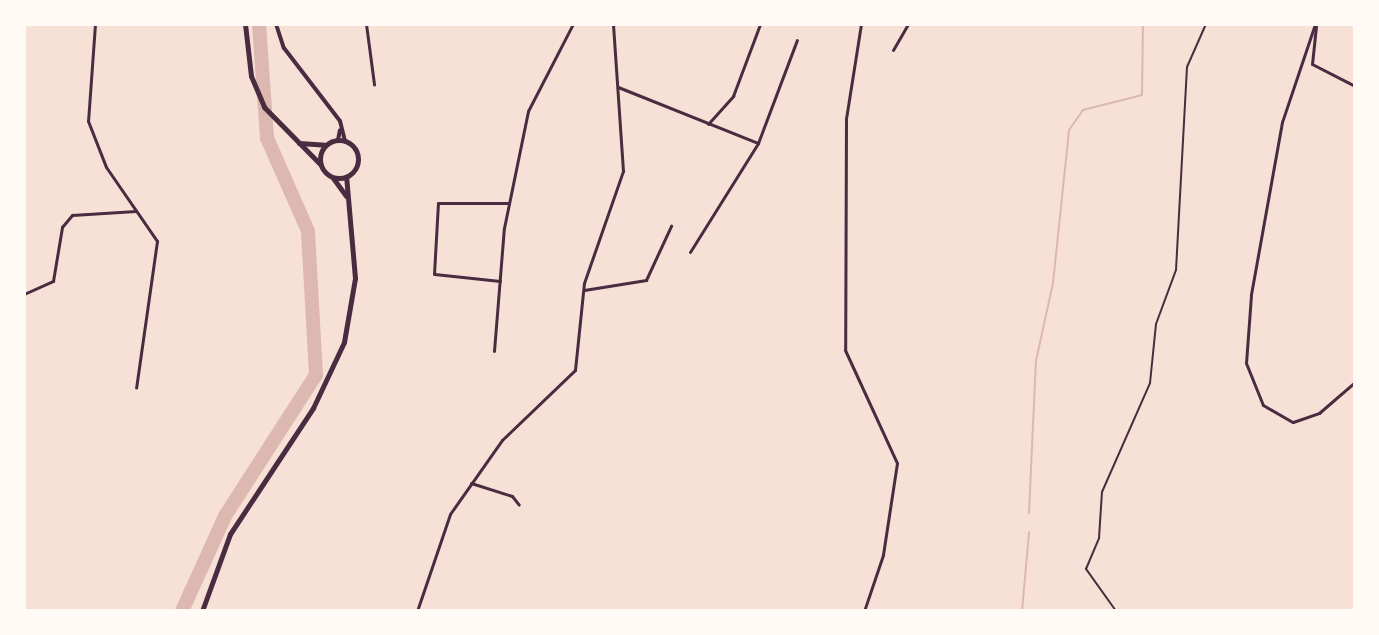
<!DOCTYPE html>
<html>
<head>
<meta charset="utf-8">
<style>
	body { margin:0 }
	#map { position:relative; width:1379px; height:635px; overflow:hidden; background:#f7e1d7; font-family:Barlow,sans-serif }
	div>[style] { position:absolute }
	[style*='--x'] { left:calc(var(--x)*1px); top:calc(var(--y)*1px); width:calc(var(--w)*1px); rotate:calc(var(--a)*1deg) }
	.stream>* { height:2px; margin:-1px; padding:0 1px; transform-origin:1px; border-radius:1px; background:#dcb8b0 }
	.river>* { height:14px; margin:-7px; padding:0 7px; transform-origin:7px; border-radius:7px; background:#dcb8b0 }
	.path>* { height:2px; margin:-1px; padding:0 1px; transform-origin:1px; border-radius:1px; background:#4a2c40 }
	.minor>* { height:3px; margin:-1.5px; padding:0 1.5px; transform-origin:1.5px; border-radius:1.5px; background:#4a2c40 }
	.tertiary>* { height:4px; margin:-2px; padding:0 2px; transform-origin:2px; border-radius:2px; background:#4a2c40 }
	.primary>* { height:5px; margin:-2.5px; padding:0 2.5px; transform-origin:2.5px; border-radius:2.5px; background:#4a2c40 }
	.primary>.ring { margin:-2.5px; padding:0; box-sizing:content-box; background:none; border:5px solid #4a2c40; border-radius:50% }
	span { translate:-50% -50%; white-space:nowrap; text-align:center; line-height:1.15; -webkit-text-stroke:8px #fffaf5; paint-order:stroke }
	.frame { position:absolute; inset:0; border:26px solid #fffaf5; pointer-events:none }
</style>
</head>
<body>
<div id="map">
	<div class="stream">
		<div style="--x:1029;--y:513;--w:152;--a:-87.4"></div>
		<div style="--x:1036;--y:361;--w:80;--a:-77.7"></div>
		<div style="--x:1053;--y:283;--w:154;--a:-84"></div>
		<div style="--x:1069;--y:130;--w:24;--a:-55"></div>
		<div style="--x:1083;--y:110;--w:61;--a:-14.3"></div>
		<div style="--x:1142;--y:95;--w:71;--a:-89.2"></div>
		<div style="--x:1022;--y:611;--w:79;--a:-84.9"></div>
	</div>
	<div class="river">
		<div style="--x:182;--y:611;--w:104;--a:-65.6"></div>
		<div style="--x:225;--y:516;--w:168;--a:-57.2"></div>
		<div style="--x:316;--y:375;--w:144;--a:-93.2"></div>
		<div style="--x:308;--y:231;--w:102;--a:-113.8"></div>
		<div style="--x:267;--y:138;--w:114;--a:-94"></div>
	</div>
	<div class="path">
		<div style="--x:1116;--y:611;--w:52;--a:-125.5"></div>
		<div style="--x:1086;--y:569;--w:34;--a:-67"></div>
		<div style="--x:1099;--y:538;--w:46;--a:-86.3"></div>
		<div style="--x:1102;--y:492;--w:119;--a:-66.2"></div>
		<div style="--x:1150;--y:383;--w:59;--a:-84.2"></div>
		<div style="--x:1156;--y:324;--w:58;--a:-69.7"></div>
		<div style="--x:1176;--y:270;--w:203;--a:-86.9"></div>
		<div style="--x:1187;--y:67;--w:47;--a:-66.2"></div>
	</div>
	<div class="minor">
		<div style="--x:95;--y:24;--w:97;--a:94.1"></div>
		<div style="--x:88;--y:121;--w:49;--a:68.6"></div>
		<div style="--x:106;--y:167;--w:90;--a:55.4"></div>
		<div style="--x:157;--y:241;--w:148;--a:98.1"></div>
		<div style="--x:366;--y:24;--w:61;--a:82.4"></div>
		<div style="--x:861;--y:24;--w:96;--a:99"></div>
		<div style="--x:846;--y:119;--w:231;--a:90.2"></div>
		<div style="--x:845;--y:350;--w:124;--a:65.3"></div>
		<div style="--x:897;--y:463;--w:93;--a:98.7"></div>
		<div style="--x:883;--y:555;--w:59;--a:108.7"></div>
		<div style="--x:1315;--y:24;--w:103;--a:108.6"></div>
		<div style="--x:1282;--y:122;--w:176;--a:100.2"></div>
		<div style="--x:1251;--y:295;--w:68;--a:94.2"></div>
		<div style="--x:1246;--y:363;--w:45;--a:68"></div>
		<div style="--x:1263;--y:405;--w:34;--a:30"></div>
		<div style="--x:1293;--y:422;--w:28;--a:-19"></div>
		<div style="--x:1319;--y:413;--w:48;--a:-40.7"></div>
		<div style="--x:1316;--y:26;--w:38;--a:96"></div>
		<div style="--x:1312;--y:64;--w:48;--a:27.1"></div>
		<div style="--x:893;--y:50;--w:30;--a:-60"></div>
		<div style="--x:618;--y:87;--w:151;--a:21.8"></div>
		<div style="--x:708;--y:124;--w:38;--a:-48"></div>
		<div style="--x:733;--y:96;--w:77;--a:-69.4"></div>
		<div style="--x:690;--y:252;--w:128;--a:-58"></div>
		<div style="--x:758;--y:143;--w:110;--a:-69.3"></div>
		<div style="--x:500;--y:281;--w:66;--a:-173.9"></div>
		<div style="--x:434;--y:274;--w:71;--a:-86.8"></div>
		<div style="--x:438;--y:203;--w:70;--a:0"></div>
		<div style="--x:584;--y:290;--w:63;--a:-9.2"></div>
		<div style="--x:646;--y:280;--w:60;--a:-65.2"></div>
		<div style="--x:24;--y:294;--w:32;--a:-24"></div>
		<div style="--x:53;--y:281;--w:55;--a:-80.5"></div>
		<div style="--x:62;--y:227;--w:16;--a:-50"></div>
		<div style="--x:72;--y:215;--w:64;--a:-3.6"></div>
		<div style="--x:494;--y:351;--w:123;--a:-85.4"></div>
		<div style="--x:504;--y:228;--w:119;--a:-78.4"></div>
		<div style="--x:528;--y:111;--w:98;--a:-62.7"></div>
		<div style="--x:471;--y:483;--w:43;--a:17.6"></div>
		<div style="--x:512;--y:496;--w:11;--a:52"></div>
		<div style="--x:417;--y:611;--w:102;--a:-71.2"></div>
		<div style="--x:450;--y:514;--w:90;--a:-54.9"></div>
		<div style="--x:502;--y:440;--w:101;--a:-43.8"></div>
		<div style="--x:575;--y:370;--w:87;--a:-84.1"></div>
		<div style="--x:584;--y:283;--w:119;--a:-70.8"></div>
		<div style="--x:623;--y:171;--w:147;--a:-93.9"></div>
	</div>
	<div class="tertiary">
		<div style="--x:276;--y:24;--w:25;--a:72"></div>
		<div style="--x:284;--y:48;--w:92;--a:52.5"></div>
		<div style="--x:340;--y:121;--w:21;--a:76"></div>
		<div style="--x:338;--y:140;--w:10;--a:-79"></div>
	</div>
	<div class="primary">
		<div style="--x:245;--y:24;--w:52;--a:83.4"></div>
		<div style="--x:251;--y:76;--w:34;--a:67"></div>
		<div style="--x:264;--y:107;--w:81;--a:45.5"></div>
		<div class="ring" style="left:320px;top:140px;width:33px;height:33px"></div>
		<div style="--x:299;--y:143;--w:26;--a:4"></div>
		<div style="--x:333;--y:178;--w:22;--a:54"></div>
		<div style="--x:202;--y:611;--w:82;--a:-70"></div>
		<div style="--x:230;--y:534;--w:151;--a:-56.6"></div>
		<div style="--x:313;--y:408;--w:73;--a:-64.8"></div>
		<div style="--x:344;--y:342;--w:65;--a:-80.2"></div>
		<div style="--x:355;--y:278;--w:102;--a:-95"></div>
	</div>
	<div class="frame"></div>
</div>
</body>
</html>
